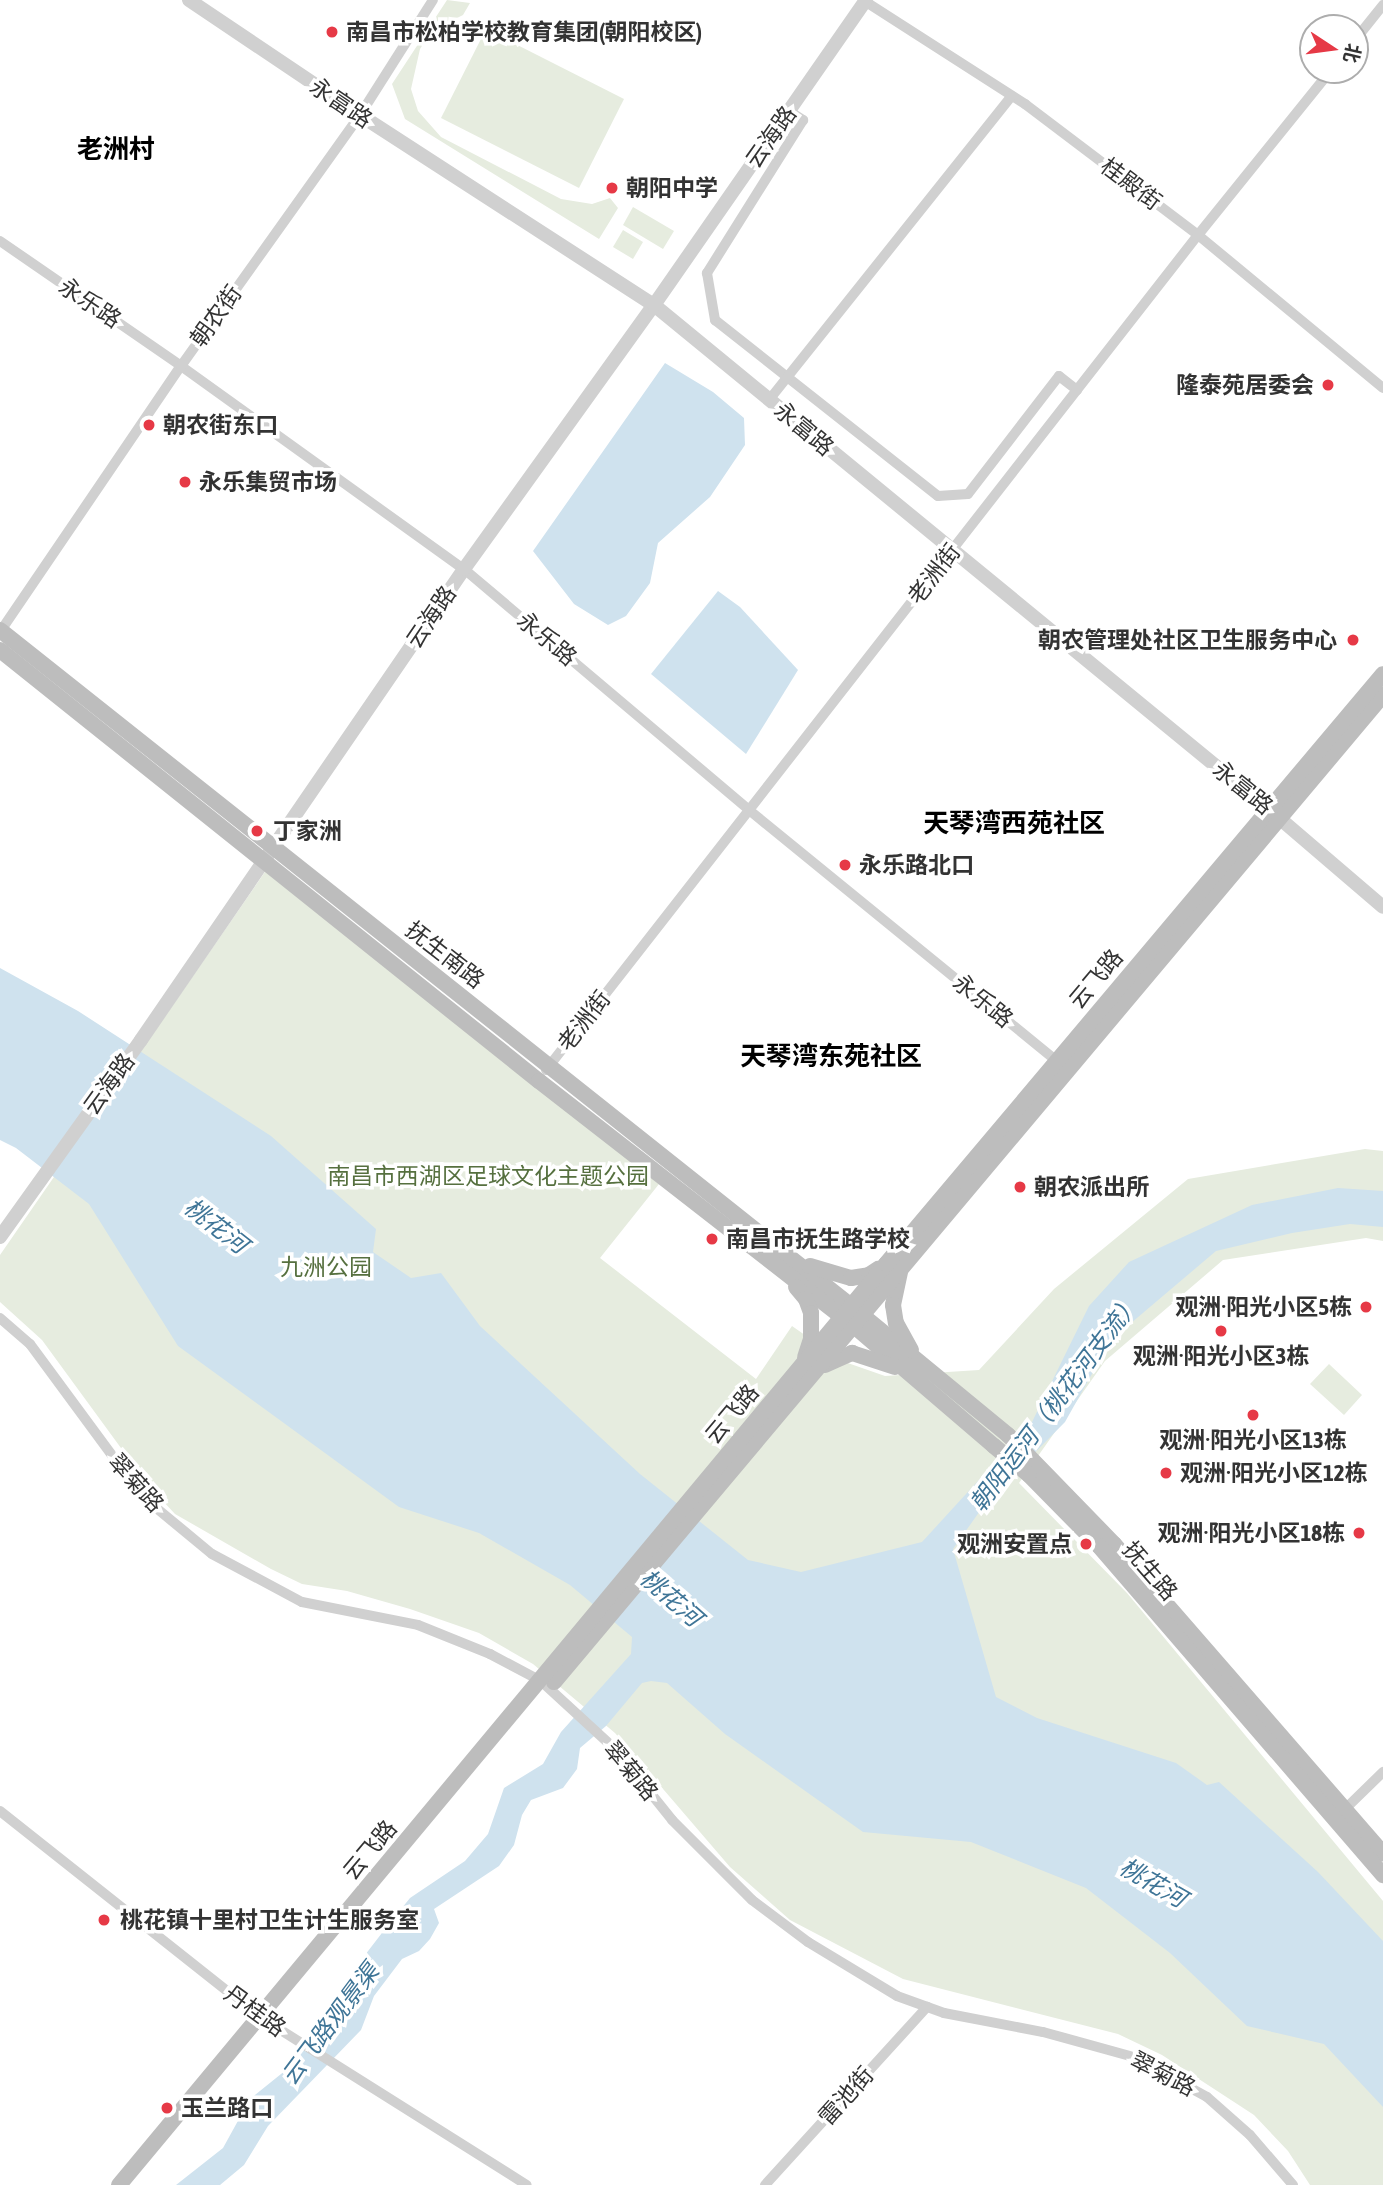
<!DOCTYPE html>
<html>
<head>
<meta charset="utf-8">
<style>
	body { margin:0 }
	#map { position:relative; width:1383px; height:2185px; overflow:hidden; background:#fff; font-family:"Asap Condensed","Noto Sans SC",sans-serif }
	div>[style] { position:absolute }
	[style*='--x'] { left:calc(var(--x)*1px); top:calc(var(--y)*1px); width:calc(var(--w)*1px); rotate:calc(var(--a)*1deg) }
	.green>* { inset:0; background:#e6ecdf }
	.water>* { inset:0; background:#cfe2ee }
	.river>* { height:18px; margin:-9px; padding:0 9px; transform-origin:9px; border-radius:9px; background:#cfe2ee }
	.minor>* { height:10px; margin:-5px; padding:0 5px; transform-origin:5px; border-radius:5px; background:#d0d0d0 }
	.tertiary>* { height:14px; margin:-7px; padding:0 7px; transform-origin:7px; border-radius:7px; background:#d0d0d0 }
	.secondary>* { height:16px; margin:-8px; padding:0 8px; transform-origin:8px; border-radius:8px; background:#bdbdbd }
	.secondary-bridge>* { height:16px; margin:-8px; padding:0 8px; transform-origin:8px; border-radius:8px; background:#bdbdbd }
	.dots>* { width:19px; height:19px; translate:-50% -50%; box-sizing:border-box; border:4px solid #fff; border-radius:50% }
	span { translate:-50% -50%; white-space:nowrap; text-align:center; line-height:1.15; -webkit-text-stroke:7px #fff; paint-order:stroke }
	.poi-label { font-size:23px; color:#333; font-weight:700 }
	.left { translate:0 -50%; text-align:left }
	.right { translate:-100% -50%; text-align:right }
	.street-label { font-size:23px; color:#333 }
	.park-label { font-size:23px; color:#56703f }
	.water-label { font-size:24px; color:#3f7597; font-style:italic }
	.quarter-label { font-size:26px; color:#000; font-weight:700 }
	.north { position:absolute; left:1299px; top:14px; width:70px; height:70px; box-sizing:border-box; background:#fff; border:2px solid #adadad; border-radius:50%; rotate:103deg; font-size:19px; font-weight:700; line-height:28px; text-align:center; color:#333 }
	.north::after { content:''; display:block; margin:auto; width:24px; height:32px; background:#e63946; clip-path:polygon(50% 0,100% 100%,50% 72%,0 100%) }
</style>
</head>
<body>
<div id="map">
	<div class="green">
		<div style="clip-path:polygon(447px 0,470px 3px,463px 15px,433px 30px,420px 49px,411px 89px,418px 111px,441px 137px,561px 199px,592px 204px,610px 198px,618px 208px,599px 239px,405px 119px,392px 84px)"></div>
		<div style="clip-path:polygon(486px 29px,624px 99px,579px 188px,441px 118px)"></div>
		<div style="clip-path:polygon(633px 207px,674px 231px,663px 249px,623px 225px)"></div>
		<div style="clip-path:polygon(623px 230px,643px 242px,633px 259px,613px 247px)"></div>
		<div style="clip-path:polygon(267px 869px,659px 1184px,600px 1258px,756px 1379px,792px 1326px,842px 1361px,885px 1376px,979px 1370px,1054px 1289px,1188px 1179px,1365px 1149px,1383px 1151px,1383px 1241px,1366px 1238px,1223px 1260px,1105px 1361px,1019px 1483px,1127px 1593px,1383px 1901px,1383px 2185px,1310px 2185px,1288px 2151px,1254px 2115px,1162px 2055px,1118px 2034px,903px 1979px,790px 1920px,730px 1867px,615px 1733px,533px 1664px,479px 1633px,410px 1609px,347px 1591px,302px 1584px,271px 1569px,175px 1514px,148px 1485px,42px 1340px,0 1302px,0 1255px)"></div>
		<div style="clip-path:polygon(1329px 1364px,1362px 1395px,1344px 1415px,1310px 1384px)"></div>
	</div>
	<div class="water">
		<div style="clip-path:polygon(665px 363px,713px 392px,744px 418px,745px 445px,710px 497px,658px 543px,650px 583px,626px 616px,608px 625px,574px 604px,533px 551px)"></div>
		<div style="clip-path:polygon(718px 591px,740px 607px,798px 670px,746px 754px,651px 674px)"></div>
		<div style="clip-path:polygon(0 968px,78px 1011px,271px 1136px,376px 1229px,373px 1252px,411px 1278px,441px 1273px,480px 1326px,640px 1474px,748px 1560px,801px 1572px,922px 1542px,1032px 1422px,1089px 1306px,1129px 1262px,1252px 1205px,1338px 1188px,1383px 1191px,1383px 1227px,1350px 1224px,1292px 1233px,1216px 1251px,1111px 1340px,1065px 1422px,987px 1501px,953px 1549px,996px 1697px,1037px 1718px,1176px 1763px,1207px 1785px,1219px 1782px,1318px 1872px,1383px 1941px,1383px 2107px,1324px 2044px,1247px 2026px,1170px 1953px,1086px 1888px,971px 1842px,863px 1832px,725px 1734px,667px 1683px,651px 1681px,642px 1683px,606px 1726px,580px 1748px,577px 1769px,563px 1788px,531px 1800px,522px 1815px,514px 1845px,499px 1866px,434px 1909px,439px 1923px,430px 1939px,419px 1951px,402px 1959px,374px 1996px,361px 2030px,268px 2126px,244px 2165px,220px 2185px,176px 2185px,223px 2148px,250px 2099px,286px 2070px,315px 2032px,348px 2003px,365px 1955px,385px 1929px,410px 1898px,465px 1861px,488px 1834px,504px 1788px,543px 1764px,561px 1732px,631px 1654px,632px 1637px,570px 1585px,479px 1533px,399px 1507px,178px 1346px,89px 1204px,16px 1148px,0 1140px)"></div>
	</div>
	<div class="river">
		<div style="--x:329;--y:2026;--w:60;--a:-53.1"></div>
	</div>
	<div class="minor">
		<div style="--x:863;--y:0;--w:193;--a:32.7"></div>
		<div style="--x:1025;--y:104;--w:217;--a:37.1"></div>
		<div style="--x:1198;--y:235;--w:240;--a:39.6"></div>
		<div style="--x:1355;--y:40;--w:45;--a:-51.3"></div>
		<div style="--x:789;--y:111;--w:17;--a:33"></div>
		<div style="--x:803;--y:120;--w:181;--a:122.1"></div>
		<div style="--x:707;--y:273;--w:48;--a:80.3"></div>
		<div style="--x:715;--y:320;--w:284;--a:38.3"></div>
		<div style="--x:938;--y:496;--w:30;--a:-4"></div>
		<div style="--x:968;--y:494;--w:149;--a:-52.4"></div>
		<div style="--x:1059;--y:376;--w:23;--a:38"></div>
		<div style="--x:0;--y:241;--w:220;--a:34.6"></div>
		<div style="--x:181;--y:366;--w:348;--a:35.7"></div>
		<div style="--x:464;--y:569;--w:373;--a:40.2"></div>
		<div style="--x:749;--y:810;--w:402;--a:39.2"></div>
		<div style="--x:769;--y:400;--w:389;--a:-51.4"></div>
		<div style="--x:0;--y:632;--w:322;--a:-55.8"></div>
		<div style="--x:181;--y:366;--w:308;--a:-54.5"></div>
		<div style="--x:360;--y:115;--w:136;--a:-57.6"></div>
		<div style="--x:546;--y:1070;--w:1059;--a:-52.02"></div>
		<div style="--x:1198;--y:235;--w:212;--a:-51.1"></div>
		<div style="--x:0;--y:1318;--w:40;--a:41"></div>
		<div style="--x:30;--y:1344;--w:190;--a:53.6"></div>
		<div style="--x:143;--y:1497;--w:89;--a:39.6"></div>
		<div style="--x:212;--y:1554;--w:102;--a:28.1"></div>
		<div style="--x:302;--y:1602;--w:118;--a:11.2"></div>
		<div style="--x:418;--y:1625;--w:78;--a:21.9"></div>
		<div style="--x:490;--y:1654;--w:58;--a:27.9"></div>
		<div style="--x:541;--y:1681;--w:102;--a:42.6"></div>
		<div style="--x:616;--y:1750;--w:90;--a:51.3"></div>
		<div style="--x:672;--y:1820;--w:113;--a:45"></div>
		<div style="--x:752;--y:1900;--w:70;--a:36.9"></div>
		<div style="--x:808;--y:1942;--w:104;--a:31.2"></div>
		<div style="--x:897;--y:1996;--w:50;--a:19.9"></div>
		<div style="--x:944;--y:2013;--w:101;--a:10.9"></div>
		<div style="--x:1043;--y:2032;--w:94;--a:15.4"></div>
		<div style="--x:1134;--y:2057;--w:83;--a:28.7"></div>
		<div style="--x:1207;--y:2097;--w:57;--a:41.5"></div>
		<div style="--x:1250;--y:2135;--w:66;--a:49.3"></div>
		<div style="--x:0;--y:1811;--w:332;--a:38.4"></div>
		<div style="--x:260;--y:2017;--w:315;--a:32.2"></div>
		<div style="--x:1341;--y:1813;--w:59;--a:-44.3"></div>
		<div style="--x:765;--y:2185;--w:241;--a:-47.7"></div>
	</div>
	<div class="tertiary">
		<div style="--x:189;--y:0;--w:206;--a:33.9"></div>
		<div style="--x:360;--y:115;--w:350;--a:32.9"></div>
		<div style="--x:654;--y:305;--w:807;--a:39.37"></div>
		<div style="--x:1278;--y:817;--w:138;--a:40.6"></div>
		<div style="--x:0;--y:1237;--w:242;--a:-54.4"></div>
		<div style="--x:141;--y:1040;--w:571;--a:-55.56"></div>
		<div style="--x:464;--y:569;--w:325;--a:-54.3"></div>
		<div style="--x:654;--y:305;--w:371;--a:-55.2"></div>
	</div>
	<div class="secondary">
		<div style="--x:0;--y:630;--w:1087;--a:38.46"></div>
		<div style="--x:851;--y:1306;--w:203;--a:39.4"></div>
		<div style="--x:1008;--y:1435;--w:152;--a:45.8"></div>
		<div style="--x:1114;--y:1544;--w:410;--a:49"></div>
		<div style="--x:0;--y:650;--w:690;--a:38.65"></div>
		<div style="--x:539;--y:1081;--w:399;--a:37.9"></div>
		<div style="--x:854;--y:1326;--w:184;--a:40.6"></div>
		<div style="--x:810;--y:1266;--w:43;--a:16.3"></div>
		<div style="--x:851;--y:1278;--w:18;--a:-9"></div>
		<div style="--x:869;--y:1275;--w:11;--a:-34"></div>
		<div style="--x:900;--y:1272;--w:34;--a:102"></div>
		<div style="--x:893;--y:1305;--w:18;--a:81"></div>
		<div style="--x:896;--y:1323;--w:31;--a:61"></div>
		<div style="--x:796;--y:1287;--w:16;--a:50"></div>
		<div style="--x:806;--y:1299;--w:15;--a:70"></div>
		<div style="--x:811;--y:1313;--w:26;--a:90"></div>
		<div style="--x:811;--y:1339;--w:19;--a:108"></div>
		<div style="--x:825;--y:1365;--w:30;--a:-24"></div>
		<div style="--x:852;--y:1353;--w:45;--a:18"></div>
		<div style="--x:1029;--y:1475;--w:100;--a:45.4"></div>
		<div style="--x:1099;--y:1546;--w:435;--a:49.2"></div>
		<div style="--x:554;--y:1682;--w:1289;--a:-49.97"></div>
		<div style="--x:119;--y:2185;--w:1199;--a:-50.21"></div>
		<div style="--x:886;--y:1264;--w:771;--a:-49.89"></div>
	</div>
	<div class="secondary-bridge">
		<div style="--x:994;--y:1446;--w:45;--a:39.6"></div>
	</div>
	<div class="dots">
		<div style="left:332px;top:32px;background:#e63946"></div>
		<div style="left:612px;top:188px;background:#e63946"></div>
		<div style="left:1328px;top:385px;background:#e63946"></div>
		<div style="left:149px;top:425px;background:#e63946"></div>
		<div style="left:185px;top:482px;background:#e63946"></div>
		<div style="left:1353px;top:640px;background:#e63946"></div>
		<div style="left:257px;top:831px;background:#e63946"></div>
		<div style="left:845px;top:865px;background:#e63946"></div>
		<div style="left:1020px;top:1187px;background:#e63946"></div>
		<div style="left:712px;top:1239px;background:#e63946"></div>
		<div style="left:1366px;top:1307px;background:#e63946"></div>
		<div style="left:1221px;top:1331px;background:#e63946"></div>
		<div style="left:1253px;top:1415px;background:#e63946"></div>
		<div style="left:1166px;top:1473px;background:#e63946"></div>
		<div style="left:1359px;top:1533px;background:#e63946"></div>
		<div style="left:1086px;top:1544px;background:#e63946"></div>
		<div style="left:104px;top:1920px;background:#e63946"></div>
		<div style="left:167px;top:2108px;background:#e63946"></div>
	</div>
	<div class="poi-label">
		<span class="left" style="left:346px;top:32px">南昌市松柏学校教育集团(朝阳校区)</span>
		<span class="left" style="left:626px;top:188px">朝阳中学</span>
		<span class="right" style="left:1314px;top:385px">隆泰苑居委会</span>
		<span class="left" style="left:163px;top:425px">朝农街东口</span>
		<span class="left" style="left:199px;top:482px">永乐集贸市场</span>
		<span class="right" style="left:1337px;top:640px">朝农管理处社区卫生服务中心</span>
		<span class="left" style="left:273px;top:831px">丁家洲</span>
		<span class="left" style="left:859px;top:865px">永乐路北口</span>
		<span class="left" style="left:1034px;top:1187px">朝农派出所</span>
		<span class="left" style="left:726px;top:1239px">南昌市抚生路学校</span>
		<span class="right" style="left:1352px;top:1307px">观洲·阳光小区5栋</span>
		<span style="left:1221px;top:1356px">观洲·阳光小区3栋</span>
		<span style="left:1253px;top:1440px">观洲·阳光小区13栋</span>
		<span class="left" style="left:1180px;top:1473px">观洲·阳光小区12栋</span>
		<span class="right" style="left:1345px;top:1533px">观洲·阳光小区18栋</span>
		<span class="right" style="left:1072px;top:1544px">观洲安置点</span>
		<span class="left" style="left:120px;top:1920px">桃花镇十里村卫生计生服务室</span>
		<span class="left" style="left:181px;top:2108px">玉兰路口</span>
	</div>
	<div class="street-label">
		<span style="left:341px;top:103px;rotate:34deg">永富路</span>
		<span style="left:771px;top:137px;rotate:-55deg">云海路</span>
		<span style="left:1131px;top:184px;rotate:37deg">桂殿街</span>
		<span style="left:90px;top:303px;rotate:34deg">永乐路</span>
		<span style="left:216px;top:316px;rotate:-54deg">朝农街</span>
		<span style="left:804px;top:429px;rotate:40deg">永富路</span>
		<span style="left:934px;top:574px;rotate:-52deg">老洲街</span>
		<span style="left:431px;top:617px;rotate:-56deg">云海路</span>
		<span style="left:547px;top:639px;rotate:40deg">永乐路</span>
		<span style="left:1243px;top:788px;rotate:39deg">永富路</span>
		<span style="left:445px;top:955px;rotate:38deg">抚生南路</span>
		<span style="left:1096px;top:979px;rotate:-50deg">云飞路</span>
		<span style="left:983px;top:1001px;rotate:39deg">永乐路</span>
		<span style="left:584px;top:1021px;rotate:-52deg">老洲街</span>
		<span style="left:109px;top:1084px;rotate:-54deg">云海路</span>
		<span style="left:732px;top:1414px;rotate:-50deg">云飞路</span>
		<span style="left:136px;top:1483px;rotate:48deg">翠菊路</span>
		<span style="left:1150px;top:1571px;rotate:49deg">抚生路</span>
		<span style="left:631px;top:1771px;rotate:50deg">翠菊路</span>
		<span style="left:370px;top:1850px;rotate:-50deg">云飞路</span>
		<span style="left:255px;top:2011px;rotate:36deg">丹桂路</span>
		<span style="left:1163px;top:2074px;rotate:27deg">翠菊路</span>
		<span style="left:846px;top:2096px;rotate:-48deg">雷池街</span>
	</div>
	<div class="park-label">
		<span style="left:488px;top:1176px">南昌市西湖区足球文化主题公园</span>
		<span style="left:326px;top:1267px">九洲公园</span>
	</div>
	<div class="water-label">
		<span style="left:216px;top:1226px;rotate:38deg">桃花河</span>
		<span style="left:1055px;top:1403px;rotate:-53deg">朝阳运河（桃花河支流）</span>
		<span style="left:671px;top:1598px;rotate:41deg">桃花河</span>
		<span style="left:1153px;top:1883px;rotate:30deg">桃花河</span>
		<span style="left:330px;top:2024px;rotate:-53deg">云飞路观景渠</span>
	</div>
	<div class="quarter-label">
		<span style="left:116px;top:150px">老洲村</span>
		<span style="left:1014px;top:824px">天琴湾西苑社区</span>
		<span style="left:831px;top:1057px">天琴湾东苑社区</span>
	</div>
	<div class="north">北</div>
</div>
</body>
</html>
